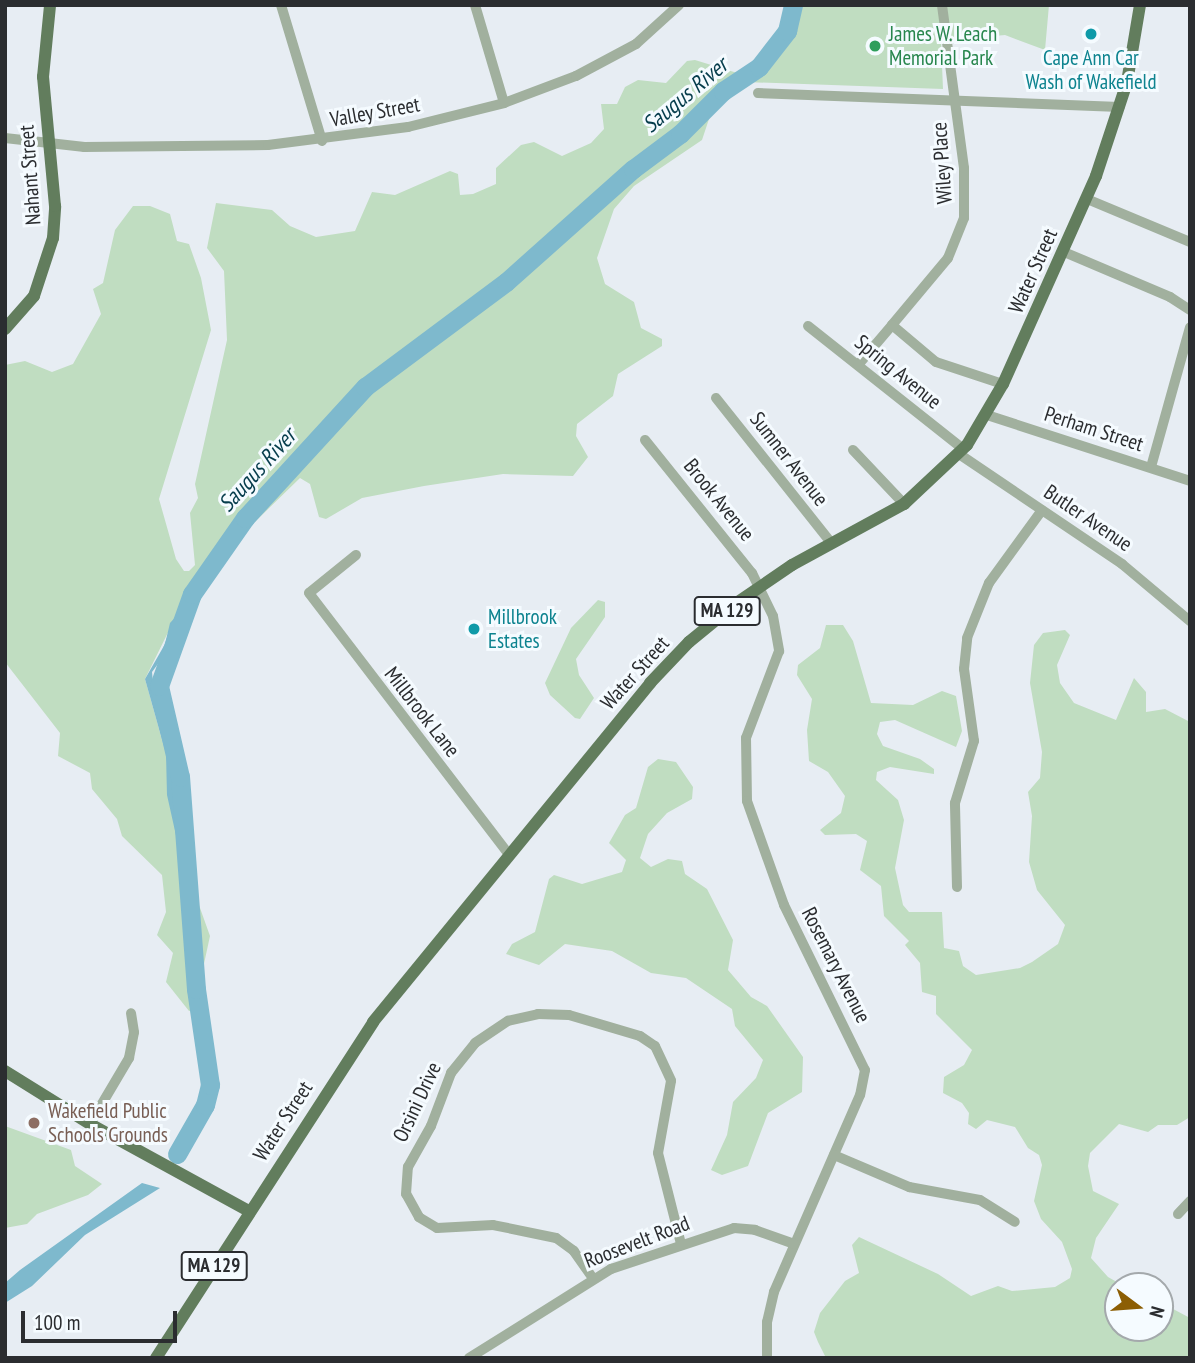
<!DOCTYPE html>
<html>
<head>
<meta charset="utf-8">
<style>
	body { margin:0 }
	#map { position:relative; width:1195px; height:1363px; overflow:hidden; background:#e7edf3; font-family:"PT Sans Narrow",sans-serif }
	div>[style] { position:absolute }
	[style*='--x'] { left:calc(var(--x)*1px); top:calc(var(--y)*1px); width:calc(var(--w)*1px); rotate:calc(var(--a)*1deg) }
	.green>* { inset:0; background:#c0ddc1 }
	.water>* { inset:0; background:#7eb9cd }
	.river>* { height:19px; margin:-9.5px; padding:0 9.5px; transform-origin:9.5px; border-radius:9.5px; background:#7eb9cd }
	.minor>* { height:10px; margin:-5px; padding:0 5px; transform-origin:5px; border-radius:5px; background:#a1b09e }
	.major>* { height:12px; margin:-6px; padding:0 6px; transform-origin:6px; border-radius:6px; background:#627d5d }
	.dots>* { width:19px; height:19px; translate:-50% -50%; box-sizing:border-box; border:4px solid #f5fbff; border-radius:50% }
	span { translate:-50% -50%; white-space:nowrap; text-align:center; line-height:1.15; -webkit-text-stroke:6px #f5fbff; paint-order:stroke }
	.shield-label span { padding:2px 5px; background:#f5fbff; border:2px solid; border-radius:5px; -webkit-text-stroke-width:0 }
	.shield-label { font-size:19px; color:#2b2d30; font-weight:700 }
	.leisure-label { font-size:21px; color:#27864d }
	.left { translate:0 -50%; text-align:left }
	.culture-label { font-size:21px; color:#0d838f }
	.street-label { font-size:21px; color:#2b2d30 }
	.education-label { font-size:21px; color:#785e54 }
	.water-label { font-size:23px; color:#063d4c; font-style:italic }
	.frame { position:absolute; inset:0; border:7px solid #2b2d30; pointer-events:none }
	.north { position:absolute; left:1104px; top:1272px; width:70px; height:70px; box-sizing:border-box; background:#f5fbff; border:2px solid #a4a9ac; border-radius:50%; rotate:106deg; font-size:19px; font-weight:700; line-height:28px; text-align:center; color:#2b2d30 }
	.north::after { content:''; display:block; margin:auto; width:24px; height:32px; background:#8c5e04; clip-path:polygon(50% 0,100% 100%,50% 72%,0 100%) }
	.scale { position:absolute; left:21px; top:1311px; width:156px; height:32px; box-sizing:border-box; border:4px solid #2b2d30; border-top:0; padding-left:9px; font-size:21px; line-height:24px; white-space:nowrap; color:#2b2d30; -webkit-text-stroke:5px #f5fbff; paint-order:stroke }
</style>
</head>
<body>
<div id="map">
	<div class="green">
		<div style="clip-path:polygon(793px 5px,1049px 5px,1045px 50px,1005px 35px,941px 41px,943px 89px,745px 82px,710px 116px,702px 140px,634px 186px,614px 209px,597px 258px,605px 284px,634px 302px,641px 328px,662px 339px,662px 346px,618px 374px,613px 396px,577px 424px,576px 436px,588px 457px,573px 476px,503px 474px,424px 486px,362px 498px,326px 519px,319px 517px,310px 484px,300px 478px,193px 582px,145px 679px,166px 754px,179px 849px,210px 936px,194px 1010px,189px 1011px,166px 982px,173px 953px,157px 935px,166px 912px,162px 875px,122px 836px,117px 819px,92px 789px,90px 773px,58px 756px,60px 733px,5px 662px,5px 365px,25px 361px,52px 372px,73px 364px,101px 314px,93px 289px,103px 283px,115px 230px,133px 206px,150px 206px,170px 214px,177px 241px,189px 244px,201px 278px,211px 330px,159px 499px,176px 559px,184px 571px,189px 571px,195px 565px,190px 513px,198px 498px,195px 484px,227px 340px,224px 271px,207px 248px,216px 203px,272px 210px,290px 226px,316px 237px,355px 231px,372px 192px,395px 195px,450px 171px,458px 174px,460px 195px,473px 194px,496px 184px,496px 168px,521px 145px,534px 142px,562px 156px,591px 143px,604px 129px,601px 104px,617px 104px,625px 87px,638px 80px,666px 83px,687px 61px,695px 60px,747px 76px,776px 49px,787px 31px)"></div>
		<div style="clip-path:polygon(598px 600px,605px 602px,605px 617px,576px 659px,579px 675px,594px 698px,580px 719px,575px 718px,550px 695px,545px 683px,571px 628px)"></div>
		<div style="clip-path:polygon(826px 625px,843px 625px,853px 641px,871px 703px,913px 705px,942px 691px,956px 696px,962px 731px,956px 747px,895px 720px,880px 722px,877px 734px,883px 746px,920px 759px,934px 769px,934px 774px,890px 767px,877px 772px,876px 780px,898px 800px,904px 820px,895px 868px,903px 905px,909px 912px,942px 912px,944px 948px,959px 951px,963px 966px,976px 975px,1020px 968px,1032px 962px,1058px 944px,1065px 925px,1037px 890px,1029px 862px,1032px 816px,1028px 792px,1040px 778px,1042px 752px,1030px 683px,1034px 645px,1043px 633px,1065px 630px,1070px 635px,1057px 665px,1060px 683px,1074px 703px,1116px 720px,1134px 678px,1146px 692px,1146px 712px,1165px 709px,1190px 722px,1190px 1117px,1177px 1125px,1158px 1125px,1148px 1132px,1119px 1124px,1090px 1153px,1088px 1166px,1093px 1191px,1119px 1204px,1096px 1238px,1091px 1258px,1108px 1277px,1124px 1286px,1118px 1286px,1118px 1328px,1160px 1328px,1160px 1302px,1190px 1318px,1190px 1358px,826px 1358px,818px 1342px,814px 1332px,820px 1313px,845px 1281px,859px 1273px,852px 1245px,859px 1237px,938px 1274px,971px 1296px,998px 1286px,1012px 1291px,1055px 1287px,1070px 1278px,1072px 1269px,1062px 1242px,1041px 1219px,1034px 1201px,1042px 1165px,1039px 1155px,1028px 1148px,1015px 1127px,987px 1120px,976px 1129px,968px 1124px,969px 1113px,962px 1103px,943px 1093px,944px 1077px,964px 1065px,972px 1050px,936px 1014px,936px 996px,922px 992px,920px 963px,905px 945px,909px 941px,884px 916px,881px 886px,860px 870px,867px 841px,856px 834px,825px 835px,820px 830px,841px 813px,845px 796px,828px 772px,809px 761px,807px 730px,812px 699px,797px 675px,798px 665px,820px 648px)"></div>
		<div style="clip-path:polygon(658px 759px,676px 762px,693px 787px,692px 799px,667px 813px,648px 834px,640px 858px,651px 867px,668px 859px,682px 861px,685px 874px,707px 889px,733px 940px,728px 970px,751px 997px,767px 1006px,803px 1057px,802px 1092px,768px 1113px,748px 1166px,722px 1175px,711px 1170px,727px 1135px,733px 1102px,756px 1078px,763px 1060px,735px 1026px,732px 1009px,686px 978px,651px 973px,612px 951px,565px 944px,539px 965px,506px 954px,512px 944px,535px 932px,549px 879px,554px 875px,582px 884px,622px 872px,626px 860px,609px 843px,625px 815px,636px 808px,648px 767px)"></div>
		<div style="clip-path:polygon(5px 1126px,71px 1150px,75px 1166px,102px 1184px,88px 1195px,37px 1214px,27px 1224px,5px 1228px)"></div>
	</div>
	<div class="water">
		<div style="clip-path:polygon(180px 612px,169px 649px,152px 672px,155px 704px,178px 783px,187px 876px,196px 895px,186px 878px,179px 849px,167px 795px,166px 754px,145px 679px,165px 644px,170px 623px)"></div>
		<div style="clip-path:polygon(142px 1183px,160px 1188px,85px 1235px,32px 1286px,5px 1303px,5px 1283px,20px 1270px)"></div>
	</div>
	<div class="river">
		<div style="--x:177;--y:1154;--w:56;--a:-60.3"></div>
		<div style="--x:205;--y:1105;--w:21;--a:-76"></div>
		<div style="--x:210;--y:1085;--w:97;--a:-98.3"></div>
		<div style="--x:196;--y:989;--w:213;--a:-94.3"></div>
		<div style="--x:180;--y:777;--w:93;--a:-103"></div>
		<div style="--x:159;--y:686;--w:98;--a:-70.3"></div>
		<div style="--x:192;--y:594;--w:93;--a:-55.1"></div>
		<div style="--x:245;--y:518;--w:178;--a:-47.5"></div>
		<div style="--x:365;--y:387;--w:176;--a:-36.7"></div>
		<div style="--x:506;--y:282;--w:170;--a:-41.7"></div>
		<div style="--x:633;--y:169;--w:59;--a:-36.7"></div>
		<div style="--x:680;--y:134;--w:61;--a:-45"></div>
		<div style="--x:723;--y:91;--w:43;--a:-33.7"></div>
		<div style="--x:759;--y:67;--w:46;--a:-52.1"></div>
		<div style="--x:787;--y:31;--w:27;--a:-77"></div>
	</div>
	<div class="minor">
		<div style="--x:281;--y:5;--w:142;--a:73.2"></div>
		<div style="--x:475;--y:5;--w:102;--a:73.5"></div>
		<div style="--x:758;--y:93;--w:362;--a:2.2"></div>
		<div style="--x:5;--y:138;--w:80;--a:6.5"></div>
		<div style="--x:84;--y:147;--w:184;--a:-0.6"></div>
		<div style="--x:268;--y:145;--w:141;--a:-7.3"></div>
		<div style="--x:408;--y:127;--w:99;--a:-14"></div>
		<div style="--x:504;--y:103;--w:77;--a:-20.6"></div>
		<div style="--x:576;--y:76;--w:68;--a:-28.1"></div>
		<div style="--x:636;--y:44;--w:58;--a:-42.2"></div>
		<div style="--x:1087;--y:199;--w:112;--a:22.7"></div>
		<div style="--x:1064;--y:252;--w:115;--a:23"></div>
		<div style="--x:1170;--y:297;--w:24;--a:33"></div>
		<div style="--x:892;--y:325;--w:87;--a:-50.1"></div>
		<div style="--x:948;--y:258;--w:43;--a:-68.2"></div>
		<div style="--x:964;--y:218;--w:50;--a:-90"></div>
		<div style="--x:964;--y:168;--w:164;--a:-97.7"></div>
		<div style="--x:808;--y:326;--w:198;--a:38.4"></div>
		<div style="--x:858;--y:365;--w:52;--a:-49.6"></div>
		<div style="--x:892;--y:325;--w:57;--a:40.1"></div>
		<div style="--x:936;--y:362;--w:71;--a:18.2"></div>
		<div style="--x:716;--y:398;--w:186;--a:51.5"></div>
		<div style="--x:987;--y:415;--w:213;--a:18"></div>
		<div style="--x:645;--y:440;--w:171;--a:51.2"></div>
		<div style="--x:752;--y:573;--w:48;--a:64"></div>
		<div style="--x:773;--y:616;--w:36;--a:80"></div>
		<div style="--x:779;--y:651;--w:93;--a:110.8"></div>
		<div style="--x:746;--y:738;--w:63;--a:89.1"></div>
		<div style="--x:747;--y:801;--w:110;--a:70.4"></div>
		<div style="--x:784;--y:905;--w:184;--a:63.9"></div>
		<div style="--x:865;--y:1070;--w:25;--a:101"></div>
		<div style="--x:860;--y:1095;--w:215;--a:113.6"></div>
		<div style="--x:774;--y:1292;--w:31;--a:103"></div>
		<div style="--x:767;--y:1322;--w:36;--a:90"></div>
		<div style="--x:853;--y:450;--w:74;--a:46.6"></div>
		<div style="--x:959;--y:454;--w:197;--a:34"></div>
		<div style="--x:1122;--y:564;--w:89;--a:40"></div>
		<div style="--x:1151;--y:467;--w:145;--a:-74.4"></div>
		<div style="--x:356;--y:555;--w:60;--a:141"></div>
		<div style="--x:309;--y:593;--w:327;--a:52.6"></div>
		<div style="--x:957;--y:887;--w:84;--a:-91.4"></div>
		<div style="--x:955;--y:803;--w:65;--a:-73"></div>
		<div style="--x:974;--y:741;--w:73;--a:-97.9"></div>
		<div style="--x:964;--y:669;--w:31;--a:-84"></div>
		<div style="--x:967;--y:638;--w:59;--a:-68.2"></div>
		<div style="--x:989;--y:583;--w:90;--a:-54"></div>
		<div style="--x:90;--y:1124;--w:77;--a:-59.4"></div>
		<div style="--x:129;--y:1058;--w:26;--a:-79"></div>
		<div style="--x:134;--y:1032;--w:19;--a:-99"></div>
		<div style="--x:834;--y:1155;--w:82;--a:23.1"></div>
		<div style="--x:909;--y:1187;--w:72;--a:10.4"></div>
		<div style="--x:980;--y:1200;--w:41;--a:32.2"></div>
		<div style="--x:1178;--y:1214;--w:18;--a:-47"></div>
		<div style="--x:592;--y:1277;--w:32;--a:-125"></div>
		<div style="--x:574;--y:1251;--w:22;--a:-144"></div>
		<div style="--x:556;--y:1238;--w:64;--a:-168.3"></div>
		<div style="--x:493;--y:1225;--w:56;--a:176.9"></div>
		<div style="--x:437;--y:1228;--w:21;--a:-149"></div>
		<div style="--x:419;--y:1217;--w:26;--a:-119"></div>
		<div style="--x:406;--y:1194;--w:27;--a:-86"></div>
		<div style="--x:408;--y:1167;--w:47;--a:-60.7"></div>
		<div style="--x:431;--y:1126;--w:57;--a:-69.3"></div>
		<div style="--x:451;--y:1073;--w:38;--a:-51"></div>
		<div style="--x:475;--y:1043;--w:40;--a:-34"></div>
		<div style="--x:508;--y:1021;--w:31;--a:-13"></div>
		<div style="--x:538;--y:1014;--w:31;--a:2"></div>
		<div style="--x:569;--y:1015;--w:74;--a:16.5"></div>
		<div style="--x:640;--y:1036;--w:18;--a:34"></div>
		<div style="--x:655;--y:1046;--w:38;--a:65"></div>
		<div style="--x:671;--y:1081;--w:73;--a:100.2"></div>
		<div style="--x:658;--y:1153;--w:94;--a:75.8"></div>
		<div style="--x:469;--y:1358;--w:168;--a:-32.1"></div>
		<div style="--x:611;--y:1269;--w:130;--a:-18.4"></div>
		<div style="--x:734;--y:1228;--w:21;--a:5"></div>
		<div style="--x:755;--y:1230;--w:41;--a:19.7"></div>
	</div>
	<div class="major">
		<div style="--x:5;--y:329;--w:44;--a:-48.7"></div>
		<div style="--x:34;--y:296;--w:61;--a:-71.9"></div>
		<div style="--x:53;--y:238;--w:32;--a:-86"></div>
		<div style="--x:55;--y:206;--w:130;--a:-95.3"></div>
		<div style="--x:43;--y:77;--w:72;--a:-84.4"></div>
		<div style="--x:5;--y:1071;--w:100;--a:31.9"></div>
		<div style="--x:90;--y:1124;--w:181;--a:28.7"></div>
		<div style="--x:156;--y:1358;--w:400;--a:-57.1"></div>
		<div style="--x:373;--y:1022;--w:438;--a:-50.7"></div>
		<div style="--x:650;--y:683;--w:57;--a:-46.4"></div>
		<div style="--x:689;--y:642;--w:63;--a:-39.2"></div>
		<div style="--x:738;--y:602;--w:65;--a:-34.4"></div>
		<div style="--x:792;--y:565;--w:128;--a:-28.6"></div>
		<div style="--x:904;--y:504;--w:86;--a:-43.1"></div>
		<div style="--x:967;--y:445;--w:71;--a:-59.5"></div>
		<div style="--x:1003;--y:384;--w:228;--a:-65.9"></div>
		<div style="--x:1096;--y:176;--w:99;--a:-71.7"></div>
		<div style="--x:1127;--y:82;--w:78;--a:-80.4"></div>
	</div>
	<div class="dots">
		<div style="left:1091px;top:34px;background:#0f9aa8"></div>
		<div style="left:875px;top:46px;background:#2e9e5b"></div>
		<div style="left:474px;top:629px;background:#0f9aa8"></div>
		<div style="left:34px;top:1123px;background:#8d6e63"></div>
	</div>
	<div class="shield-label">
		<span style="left:727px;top:611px">MA 129</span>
		<span style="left:214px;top:1266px">MA 129</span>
	</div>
	<div class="leisure-label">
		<span class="left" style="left:889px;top:46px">James W. Leach<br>Memorial Park</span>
	</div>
	<div class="culture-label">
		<span style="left:1091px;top:70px">Cape Ann Car<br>Wash of Wakefield</span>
		<span class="left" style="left:488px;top:629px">Millbrook<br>Estates</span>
	</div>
	<div class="street-label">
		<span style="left:375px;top:112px;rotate:-10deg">Valley Street</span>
		<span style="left:942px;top:163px;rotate:-94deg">Wiley Place</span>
		<span style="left:30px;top:175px;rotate:-94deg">Nahant Street</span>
		<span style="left:1033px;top:271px;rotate:-66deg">Water Street</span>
		<span style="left:898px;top:372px;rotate:39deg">Spring Avenue</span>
		<span style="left:1094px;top:429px;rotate:18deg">Perham Street</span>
		<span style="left:789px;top:459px;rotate:52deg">Sumner Avenue</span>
		<span style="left:719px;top:500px;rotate:51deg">Brook Avenue</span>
		<span style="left:1088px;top:518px;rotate:34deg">Butler Avenue</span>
		<span style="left:635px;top:673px;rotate:-48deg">Water Street</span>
		<span style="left:422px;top:712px;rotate:52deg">Millbrook Lane</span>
		<span style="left:836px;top:965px;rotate:63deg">Rosemary Avenue</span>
		<span style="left:417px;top:1102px;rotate:-65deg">Orsini Drive</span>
		<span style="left:283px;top:1121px;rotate:-57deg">Water Street</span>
		<span style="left:637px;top:1242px;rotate:-21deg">Roosevelt Road</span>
	</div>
	<div class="education-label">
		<span class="left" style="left:48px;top:1123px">Wakefield Public<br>Schools Grounds</span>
	</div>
	<div class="water-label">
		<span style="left:685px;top:95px;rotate:-40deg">Saugus River</span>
		<span style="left:257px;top:470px;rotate:-48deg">Saugus River</span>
	</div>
	<div class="frame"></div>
	<div class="north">N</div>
	<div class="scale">100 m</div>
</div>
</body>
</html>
